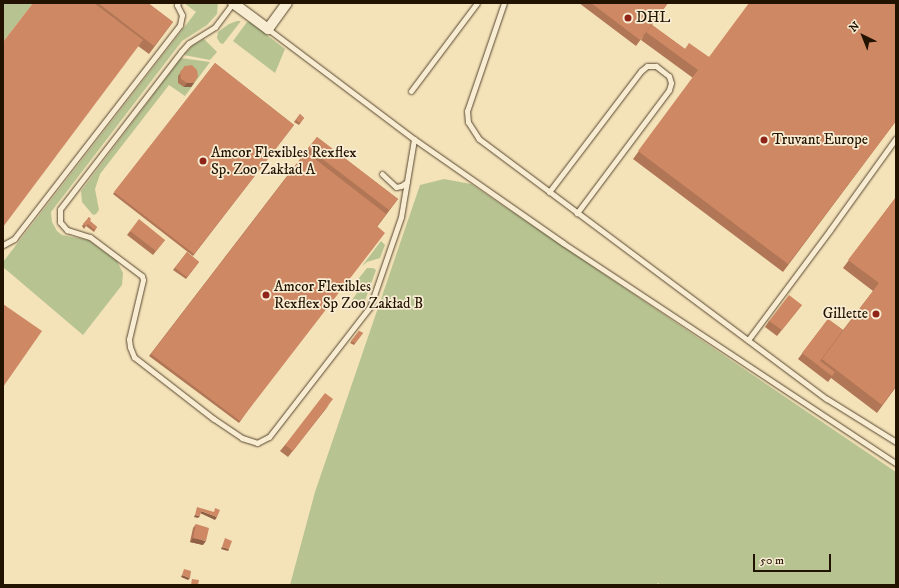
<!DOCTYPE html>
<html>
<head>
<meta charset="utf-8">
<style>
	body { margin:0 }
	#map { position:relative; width:899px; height:588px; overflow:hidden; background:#f4e2b9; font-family:"IM FELL DW Pica",serif }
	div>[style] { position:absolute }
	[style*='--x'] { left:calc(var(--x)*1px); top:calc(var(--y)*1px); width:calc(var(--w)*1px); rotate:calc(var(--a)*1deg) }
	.green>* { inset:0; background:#b7c492 }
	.roads { filter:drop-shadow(0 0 1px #56462e) drop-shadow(0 0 1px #56462e) }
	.lane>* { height:5px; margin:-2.5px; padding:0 2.5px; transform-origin:2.5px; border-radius:2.5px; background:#f8ecd2 }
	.street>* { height:10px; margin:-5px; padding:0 5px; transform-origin:5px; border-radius:5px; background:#f8ecd2 }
	.wall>* { inset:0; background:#b17656 }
	.shaded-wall>* { inset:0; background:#906046 }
	.building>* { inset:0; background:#ce8964 }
	.dots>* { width:11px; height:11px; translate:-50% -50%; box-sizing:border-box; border:2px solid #f8ecd2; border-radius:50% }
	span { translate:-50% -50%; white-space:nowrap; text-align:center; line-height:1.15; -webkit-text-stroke:3.5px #f8ecd2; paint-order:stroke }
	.poi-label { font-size:15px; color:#221200 }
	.left { translate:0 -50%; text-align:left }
	.right { translate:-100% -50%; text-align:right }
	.frame { position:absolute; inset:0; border:4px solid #221200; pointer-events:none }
	.north { position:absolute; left:843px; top:16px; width:40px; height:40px; -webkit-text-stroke:3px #f8ecd2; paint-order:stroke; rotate:317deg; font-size:11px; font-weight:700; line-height:16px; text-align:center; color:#221200 }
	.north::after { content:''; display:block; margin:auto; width:14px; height:18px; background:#221200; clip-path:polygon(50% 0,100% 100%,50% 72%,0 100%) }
	.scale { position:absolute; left:753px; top:554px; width:78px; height:18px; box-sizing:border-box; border:2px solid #221200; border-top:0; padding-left:5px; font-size:12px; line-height:14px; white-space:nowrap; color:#221200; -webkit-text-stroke:3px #f8ecd2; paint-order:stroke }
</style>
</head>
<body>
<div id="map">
	<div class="green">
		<div style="clip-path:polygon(3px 3px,33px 3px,3px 42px)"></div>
		<div style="clip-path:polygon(184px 3px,218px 3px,217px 14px,207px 25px,182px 41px,51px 212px,52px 222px,57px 231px,62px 235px,88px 240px,117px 261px,123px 273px,122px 285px,83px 335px,3px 267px,3px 262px,196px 12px)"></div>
		<div style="clip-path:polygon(237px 21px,241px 21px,223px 44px,220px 43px,217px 38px,218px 32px,229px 24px)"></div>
		<div style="clip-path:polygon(247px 22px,250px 22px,285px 49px,275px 73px,233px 41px)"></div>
		<div style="clip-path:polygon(204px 39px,217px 52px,210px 60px,184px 55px,192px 46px)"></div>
		<div style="clip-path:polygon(181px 58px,210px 62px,185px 96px,169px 85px,100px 174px,95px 189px,99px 210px,96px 214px,93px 215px,82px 202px,81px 191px)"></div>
		<div style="clip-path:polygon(444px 179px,471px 184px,896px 472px,896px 585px,661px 585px,658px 583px,656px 585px,290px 585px,315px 492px,420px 185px)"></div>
		<div style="clip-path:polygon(381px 241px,385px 245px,380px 258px,367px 262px,362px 266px)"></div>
		<div style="clip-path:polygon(367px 268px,373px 268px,376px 270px,362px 309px,352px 300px,357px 293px,351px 288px)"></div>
	</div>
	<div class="roads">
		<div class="lane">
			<div style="--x:233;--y:3;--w:30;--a:127"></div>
			<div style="--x:215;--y:27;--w:31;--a:148"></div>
			<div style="--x:189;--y:43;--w:12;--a:132"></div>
			<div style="--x:181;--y:52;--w:198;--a:127.6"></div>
			<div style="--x:60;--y:209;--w:13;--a:90"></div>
			<div style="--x:60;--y:222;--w:11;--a:49"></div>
			<div style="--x:67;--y:230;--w:24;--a:17"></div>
			<div style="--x:90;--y:237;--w:65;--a:36.9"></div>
			<div style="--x:142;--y:276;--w:4;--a:76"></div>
			<div style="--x:143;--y:280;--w:61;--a:103.3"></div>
			<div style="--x:129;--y:339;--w:8;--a:83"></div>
			<div style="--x:130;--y:347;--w:11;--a:68"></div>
			<div style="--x:134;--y:357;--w:101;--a:37.8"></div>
			<div style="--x:214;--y:419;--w:34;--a:34"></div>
			<div style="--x:242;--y:438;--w:16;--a:18"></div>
			<div style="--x:257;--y:443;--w:13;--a:-27"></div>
			<div style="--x:269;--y:437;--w:165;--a:-52.2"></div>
			<div style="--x:370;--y:307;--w:95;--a:-71"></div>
			<div style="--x:401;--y:217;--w:79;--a:-80.5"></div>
			<div style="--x:504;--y:3;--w:114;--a:108.9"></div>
			<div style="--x:467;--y:111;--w:11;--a:85"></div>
			<div style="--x:468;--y:122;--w:20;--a:57"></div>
			<div style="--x:479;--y:139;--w:434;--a:36.8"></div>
			<div style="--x:827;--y:399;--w:81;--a:31.9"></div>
			<div style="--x:268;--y:29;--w:183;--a:37"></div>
			<div style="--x:414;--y:139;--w:182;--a:34.9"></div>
			<div style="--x:563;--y:243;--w:399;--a:33.5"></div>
			<div style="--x:411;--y:91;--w:110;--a:-53.1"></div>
			<div style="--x:382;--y:174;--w:19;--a:43"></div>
			<div style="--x:396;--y:187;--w:5;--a:-11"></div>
			<div style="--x:401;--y:186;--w:7;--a:-34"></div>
			<div style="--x:549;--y:192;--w:152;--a:-52.8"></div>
			<div style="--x:641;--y:71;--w:8;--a:-40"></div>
			<div style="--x:647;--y:66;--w:9;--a:0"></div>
			<div style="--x:656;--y:66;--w:16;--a:38"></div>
			<div style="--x:669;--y:76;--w:7;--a:74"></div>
			<div style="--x:671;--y:83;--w:7;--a:106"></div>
			<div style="--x:669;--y:90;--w:154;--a:126.8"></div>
			<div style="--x:3;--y:245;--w:13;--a:-29"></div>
			<div style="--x:14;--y:239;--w:271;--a:-52.2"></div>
			<div style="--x:180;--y:25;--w:10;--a:-79"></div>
			<div style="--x:182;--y:15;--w:11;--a:-117"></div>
			<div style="--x:177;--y:5;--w:2;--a:-63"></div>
			<div style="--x:748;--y:340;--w:137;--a:-53.3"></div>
			<div style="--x:830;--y:230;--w:113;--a:-54.3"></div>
		</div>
		<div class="street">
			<div style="--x:233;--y:3;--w:44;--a:36.6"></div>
			<div style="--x:268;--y:29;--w:32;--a:-54"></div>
		</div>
	</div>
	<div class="wall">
		<div style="clip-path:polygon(33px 3px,148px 3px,173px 22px,149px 54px,138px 46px)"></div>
		<div style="clip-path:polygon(579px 3px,668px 3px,652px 25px,685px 49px,709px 57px,896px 3px,896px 121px,783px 272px,633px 159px,693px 78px,641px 40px,644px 35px,636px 46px)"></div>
		<div style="clip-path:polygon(215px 63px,294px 125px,193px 256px,113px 194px)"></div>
		<div style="clip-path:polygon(185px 66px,198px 76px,191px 87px,184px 87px,178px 83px,178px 76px)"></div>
		<div style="clip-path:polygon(300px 114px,304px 118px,299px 125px,294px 122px)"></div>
		<div style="clip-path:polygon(317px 137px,398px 199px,377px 227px,239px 423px,149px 356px)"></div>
		<div style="clip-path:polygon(896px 197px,896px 387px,877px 413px,831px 378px,828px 382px,798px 359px,828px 319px,843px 330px,873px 291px,843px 268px)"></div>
		<div style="clip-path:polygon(89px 217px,90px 221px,97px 227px,94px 232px,86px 226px,84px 229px,82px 226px)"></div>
		<div style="clip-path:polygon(130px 231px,165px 240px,153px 255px,127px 235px)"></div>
		<div style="clip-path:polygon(187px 252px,199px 262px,186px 279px,173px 270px)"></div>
		<div style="clip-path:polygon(802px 305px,777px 336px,765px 327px,769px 321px)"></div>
		<div style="clip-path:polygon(359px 331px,363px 333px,354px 345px,350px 343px)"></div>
		<div style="clip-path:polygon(329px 405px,288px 457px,280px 451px,285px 445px)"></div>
		<div style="clip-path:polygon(196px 524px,203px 545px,190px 542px,193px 528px)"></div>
	</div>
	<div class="shaded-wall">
		<div style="clip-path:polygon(187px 83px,194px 83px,191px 87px,184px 87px)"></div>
		<div style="clip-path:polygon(201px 511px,217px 517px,215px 520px,200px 513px)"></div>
		<div style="clip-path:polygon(195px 515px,200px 516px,198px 518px,194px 517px)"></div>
		<div style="clip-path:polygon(193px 538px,206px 541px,203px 545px,190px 542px)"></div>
		<div style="clip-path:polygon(222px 547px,229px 549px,228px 551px,221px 549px)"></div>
		<div style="clip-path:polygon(182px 575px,190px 578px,188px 580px,181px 577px)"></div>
	</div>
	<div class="building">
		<div style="clip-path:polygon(33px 3px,94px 3px,143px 40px,3px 227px,3px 42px)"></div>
		<div style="clip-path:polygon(98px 3px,148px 3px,173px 22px,154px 46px)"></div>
		<div style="clip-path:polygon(591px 3px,668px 3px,640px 40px)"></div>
		<div style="clip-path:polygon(749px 3px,896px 3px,896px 121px,788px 264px,638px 151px,698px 70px,646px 32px,652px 25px,685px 49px,689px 43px,709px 57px)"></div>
		<div style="clip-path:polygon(215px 63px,294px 125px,194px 254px,114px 192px)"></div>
		<div style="clip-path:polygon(192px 65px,197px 70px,198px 76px,194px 83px,187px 83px,181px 79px,180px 72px,185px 66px)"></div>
		<div style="clip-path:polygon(300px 114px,304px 118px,300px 123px,296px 120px)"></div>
		<div style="clip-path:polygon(317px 137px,398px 199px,389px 210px,308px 148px)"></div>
		<div style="clip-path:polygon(306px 152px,386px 214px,377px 226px,385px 233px,240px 421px,151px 354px)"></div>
		<div style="clip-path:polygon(896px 197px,896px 386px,882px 405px,822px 359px,879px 283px,848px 260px)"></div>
		<div style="clip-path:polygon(89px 217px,91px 219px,90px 221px,97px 227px,95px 230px,88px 224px,86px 226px,83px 224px)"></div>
		<div style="clip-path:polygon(139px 219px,165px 240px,156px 251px,130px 231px)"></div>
		<div style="clip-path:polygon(187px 252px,199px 262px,187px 277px,175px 268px)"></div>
		<div style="clip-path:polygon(789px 295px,802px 305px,782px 330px,769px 321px)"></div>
		<div style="clip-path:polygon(3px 304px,42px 331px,3px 387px)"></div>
		<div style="clip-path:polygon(828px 319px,843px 330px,820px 361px,835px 372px,832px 376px,802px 353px)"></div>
		<div style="clip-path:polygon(359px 331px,363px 333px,355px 343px,351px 341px)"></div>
		<div style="clip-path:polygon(325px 393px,333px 399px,293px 451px,285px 445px)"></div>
		<div style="clip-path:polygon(197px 507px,214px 512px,215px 508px,220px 510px,217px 517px,201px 511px,200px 516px,195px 515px)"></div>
		<div style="clip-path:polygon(196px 524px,209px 528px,206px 541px,193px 538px)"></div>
		<div style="clip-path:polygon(225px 538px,232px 541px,229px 549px,222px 547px)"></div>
		<div style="clip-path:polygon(184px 569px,191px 571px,190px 578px,182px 575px)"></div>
		<div style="clip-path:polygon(192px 579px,199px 580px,198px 585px,191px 585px)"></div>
	</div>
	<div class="dots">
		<div style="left:628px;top:18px;background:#8f2418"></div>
		<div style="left:764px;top:140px;background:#8f2418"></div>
		<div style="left:203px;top:161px;background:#8f2418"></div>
		<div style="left:266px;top:295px;background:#8f2418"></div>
		<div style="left:876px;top:314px;background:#8f2418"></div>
	</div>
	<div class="poi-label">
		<span class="left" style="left:636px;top:18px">DHL</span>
		<span class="left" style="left:772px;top:140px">Truvant Europe</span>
		<span class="left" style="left:211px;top:161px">Amcor Flexibles Rexflex<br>Sp. Zoo Zakład A</span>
		<span class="left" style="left:274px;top:295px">Amcor Flexibles<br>Rexflex Sp Zoo Zakład B</span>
		<span class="right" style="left:868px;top:314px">Gillette</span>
	</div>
	<div class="frame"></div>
	<div class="north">N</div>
	<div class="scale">50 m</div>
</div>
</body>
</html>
